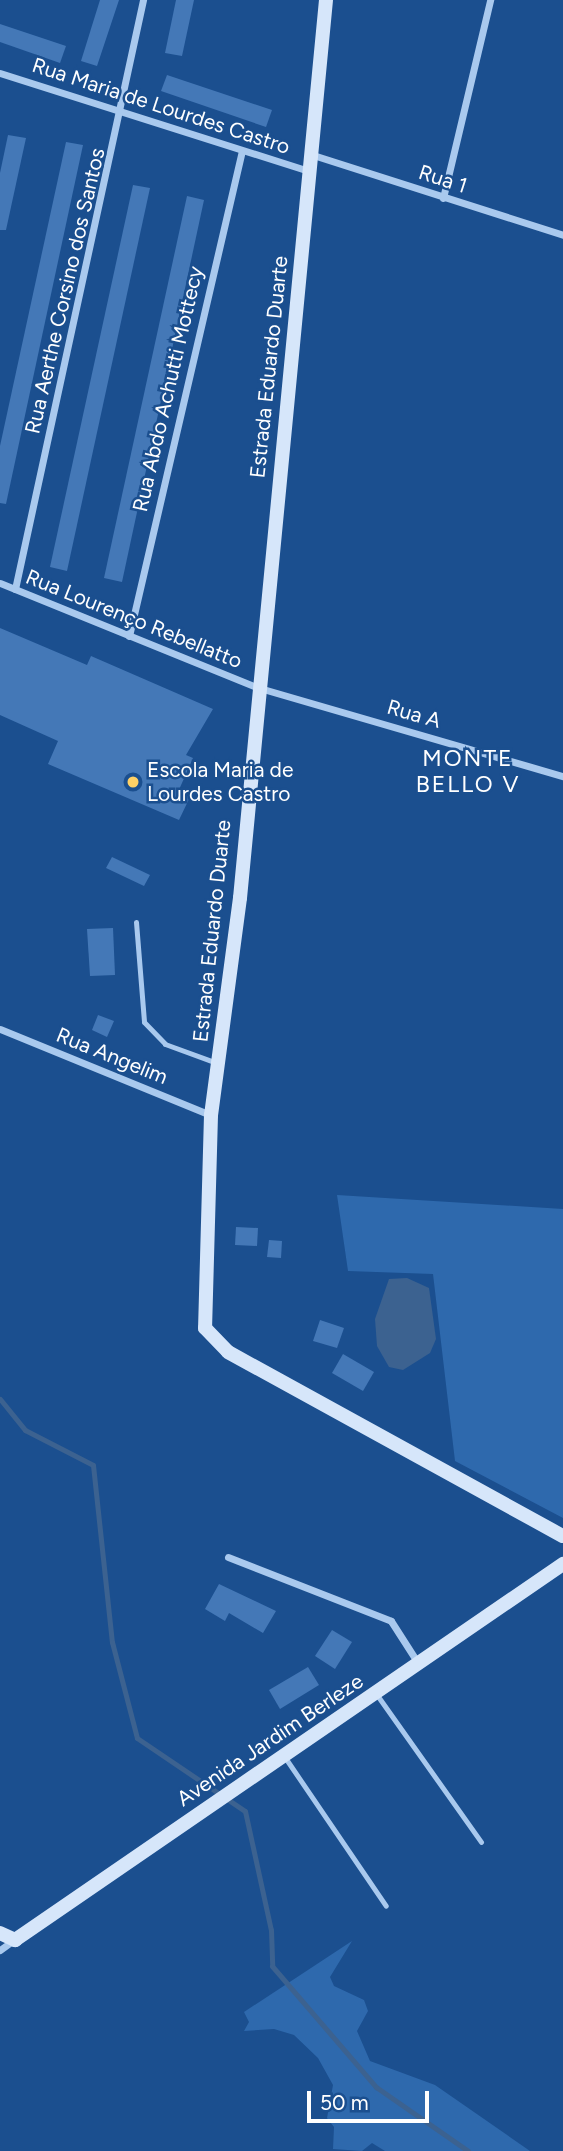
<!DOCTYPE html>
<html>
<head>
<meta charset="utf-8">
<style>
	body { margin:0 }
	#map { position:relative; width:563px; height:2151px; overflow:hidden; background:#1b4f8f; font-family:Figtree,sans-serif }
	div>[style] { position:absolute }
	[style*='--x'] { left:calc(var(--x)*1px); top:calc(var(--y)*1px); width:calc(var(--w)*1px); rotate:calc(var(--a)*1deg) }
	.green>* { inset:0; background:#2e69ad }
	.water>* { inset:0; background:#3c6290 }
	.stream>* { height:5px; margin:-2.5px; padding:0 2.5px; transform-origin:2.5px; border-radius:2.5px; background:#3c6290 }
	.building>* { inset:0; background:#4478b7 }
	.lane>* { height:5px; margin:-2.5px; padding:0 2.5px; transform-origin:2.5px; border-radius:2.5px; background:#a9c9ee }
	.street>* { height:7px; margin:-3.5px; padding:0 3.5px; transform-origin:3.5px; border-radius:3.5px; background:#a9c9ee }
	.secondary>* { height:14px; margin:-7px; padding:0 7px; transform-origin:7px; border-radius:7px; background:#d6e6fa }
	.dots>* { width:19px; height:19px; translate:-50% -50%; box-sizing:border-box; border:4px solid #1b4f8f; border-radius:50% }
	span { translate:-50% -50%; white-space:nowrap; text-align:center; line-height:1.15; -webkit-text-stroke:5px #1b4f8f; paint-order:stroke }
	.street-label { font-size:21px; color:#fff }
	.poi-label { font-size:21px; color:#fff }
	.left { translate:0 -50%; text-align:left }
	.neighbourhood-label { font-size:23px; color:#fff; letter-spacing:2px }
	.scale { position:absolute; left:307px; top:2091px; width:122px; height:32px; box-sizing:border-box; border:4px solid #fff; border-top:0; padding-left:9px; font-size:21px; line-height:24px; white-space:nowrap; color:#fff; -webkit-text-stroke:5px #1b4f8f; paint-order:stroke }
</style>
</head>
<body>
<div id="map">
	<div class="green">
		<div style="clip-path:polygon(337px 1195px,563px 1209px,563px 1518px,455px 1461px,433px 1274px,348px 1271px)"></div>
		<div style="clip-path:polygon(352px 1941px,330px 1977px,334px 1986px,364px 2000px,368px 2011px,357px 2031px,370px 2061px,435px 2085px,530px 2151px,385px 2151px,372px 2143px,362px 2151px,333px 2149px,334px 2127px,327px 2118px,333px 2085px,318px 2058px,294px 2035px,274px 2029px,244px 2031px,249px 2022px,244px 2012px)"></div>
	</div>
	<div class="water">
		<div style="clip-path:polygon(407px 1278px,429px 1288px,436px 1339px,430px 1353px,403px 1370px,389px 1367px,377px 1346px,375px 1319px,389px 1279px)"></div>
	</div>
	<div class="stream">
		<div style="--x:0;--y:1399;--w:40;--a:51"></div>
		<div style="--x:25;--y:1430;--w:76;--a:27.2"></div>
		<div style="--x:93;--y:1465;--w:178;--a:83.9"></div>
		<div style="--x:112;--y:1642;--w:99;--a:75.4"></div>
		<div style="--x:137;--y:1738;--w:130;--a:34.1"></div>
		<div style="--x:245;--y:1811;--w:122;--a:77.7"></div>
		<div style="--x:271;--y:1930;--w:36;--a:88"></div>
		<div style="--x:272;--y:1966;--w:160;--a:49.3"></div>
		<div style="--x:376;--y:2087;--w:112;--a:34.8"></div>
	</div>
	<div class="building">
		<div style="clip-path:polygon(100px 0,119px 0,97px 66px,81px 61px)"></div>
		<div style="clip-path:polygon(176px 0,194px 0,182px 56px,165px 53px)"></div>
		<div style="clip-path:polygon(0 24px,66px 46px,60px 63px,0 42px)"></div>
		<div style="clip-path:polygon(167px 75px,272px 110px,266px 127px,161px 91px)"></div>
		<div style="clip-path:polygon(8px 135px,26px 138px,6px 230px,0 230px,0 173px)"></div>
		<div style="clip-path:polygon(66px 142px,83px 145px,6px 504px,0 503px,0 446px)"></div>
		<div style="clip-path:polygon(133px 185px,150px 188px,67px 571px,50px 567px)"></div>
		<div style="clip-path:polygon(187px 196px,204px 200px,122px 582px,104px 578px)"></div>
		<div style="clip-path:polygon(0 628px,87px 665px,91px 656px,213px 709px,186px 755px,193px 758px,178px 792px,190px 797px,179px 820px,48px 764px,58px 741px,0 715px)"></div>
		<div style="clip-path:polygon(112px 857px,150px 875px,144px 886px,106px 868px)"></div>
		<div style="clip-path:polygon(113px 928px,115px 975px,90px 976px,87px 929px)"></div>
		<div style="clip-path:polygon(98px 1015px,114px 1021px,107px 1037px,92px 1030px)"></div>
		<div style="clip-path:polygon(236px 1227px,258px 1228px,257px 1246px,235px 1245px)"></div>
		<div style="clip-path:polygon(269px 1240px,282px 1241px,281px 1258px,267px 1257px)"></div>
		<div style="clip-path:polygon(320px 1320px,344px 1328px,337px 1348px,313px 1341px)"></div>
		<div style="clip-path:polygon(343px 1354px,374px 1372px,363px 1391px,332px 1373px)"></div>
		<div style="clip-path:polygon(219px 1584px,276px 1611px,263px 1633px,229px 1613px,225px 1621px,205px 1609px)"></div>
		<div style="clip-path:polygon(332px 1630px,352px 1642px,335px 1669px,315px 1656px)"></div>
		<div style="clip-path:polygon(308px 1667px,319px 1685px,280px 1709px,269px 1690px)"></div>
	</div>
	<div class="lane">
		<div style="--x:136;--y:922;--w:100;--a:85.4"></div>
		<div style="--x:144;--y:1022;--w:30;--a:46"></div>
		<div style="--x:165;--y:1044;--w:55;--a:20.1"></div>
		<div style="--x:377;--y:1695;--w:180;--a:54.7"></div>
		<div style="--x:284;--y:1756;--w:181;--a:55.8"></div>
	</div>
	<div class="street">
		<div style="--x:0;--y:73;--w:324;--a:17.6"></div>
		<div style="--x:313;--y:155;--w:262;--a:17.7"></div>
		<div style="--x:443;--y:198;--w:204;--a:-76.6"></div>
		<div style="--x:0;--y:583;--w:276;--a:22.1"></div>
		<div style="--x:256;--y:687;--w:320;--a:16.2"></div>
		<div style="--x:15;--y:589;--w:603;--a:-77.74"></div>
		<div style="--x:129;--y:636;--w:498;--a:-76.9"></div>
		<div style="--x:0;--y:1029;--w:228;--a:22.2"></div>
		<div style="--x:228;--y:1557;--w:175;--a:21.4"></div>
		<div style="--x:391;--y:1621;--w:50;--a:57.3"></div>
		<div style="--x:0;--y:1950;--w:17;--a:-36"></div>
	</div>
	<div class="secondary">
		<div style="--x:326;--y:0;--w:902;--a:95.47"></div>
		<div style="--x:240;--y:898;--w:219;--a:97.6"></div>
		<div style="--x:211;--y:1115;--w:213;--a:91.6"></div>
		<div style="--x:205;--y:1328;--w:33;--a:46"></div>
		<div style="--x:228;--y:1352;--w:382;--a:28.8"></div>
		<div style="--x:0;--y:1933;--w:17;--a:25"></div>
		<div style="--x:15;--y:1940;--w:665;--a:-34.46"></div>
	</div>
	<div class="dots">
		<div style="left:133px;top:782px;background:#ffd166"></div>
	</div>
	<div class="street-label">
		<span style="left:161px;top:106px;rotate:18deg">Rua Maria de Lourdes Castro</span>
		<span style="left:443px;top:179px;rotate:18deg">Rua 1</span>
		<span style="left:65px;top:291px;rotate:-77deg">Rua Aerthe Corsino dos Santos</span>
		<span style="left:269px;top:367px;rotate:-84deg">Estrada Eduardo Duarte</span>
		<span style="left:168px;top:389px;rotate:-77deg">Rua Abdo Achutti Mottecy</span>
		<span style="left:134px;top:619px;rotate:22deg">Rua Lourenço Rebellatto</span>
		<span style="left:414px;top:714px;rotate:16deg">Rua A</span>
		<span style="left:212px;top:931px;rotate:-84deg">Estrada Eduardo Duarte</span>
		<span style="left:112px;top:1056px;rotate:22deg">Rua Angelim</span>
		<span style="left:270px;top:1740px;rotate:-34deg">Avenida Jardim Berleze</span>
	</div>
	<div class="poi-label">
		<span class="left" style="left:147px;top:782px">Escola Maria de<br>Lourdes Castro</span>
	</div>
	<div class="neighbourhood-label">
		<span style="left:468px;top:771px">MONTE<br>BELLO V</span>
	</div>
	<div class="scale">50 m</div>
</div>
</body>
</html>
